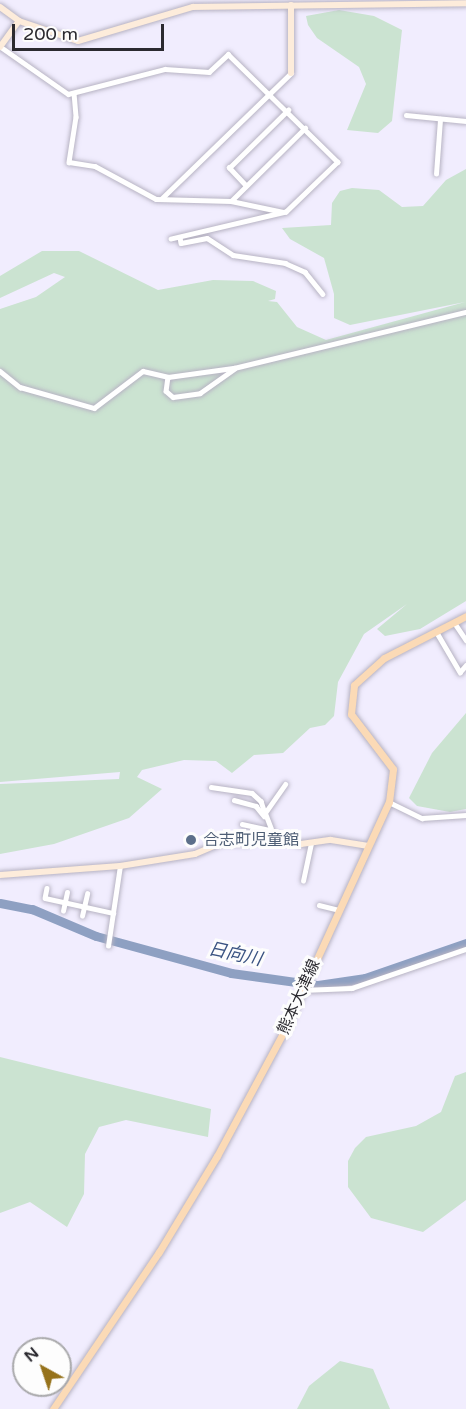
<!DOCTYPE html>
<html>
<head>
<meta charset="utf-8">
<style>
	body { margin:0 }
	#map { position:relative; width:466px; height:1409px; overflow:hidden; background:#f1edfe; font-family:"Varela Round","Noto Sans JP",sans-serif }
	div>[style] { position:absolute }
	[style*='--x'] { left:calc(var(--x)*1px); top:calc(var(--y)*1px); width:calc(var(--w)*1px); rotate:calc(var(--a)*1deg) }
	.green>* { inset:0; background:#cbe3d1 }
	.river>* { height:9px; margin:-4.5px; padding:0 4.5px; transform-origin:4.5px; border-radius:4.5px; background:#8ea0c2 }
	.roads { filter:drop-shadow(0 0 2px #b7b3c3) drop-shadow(0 0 2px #b7b3c3) }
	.street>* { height:4.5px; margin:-2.25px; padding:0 2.25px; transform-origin:2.25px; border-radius:2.25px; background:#fff }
	.secondary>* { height:6px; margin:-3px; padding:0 3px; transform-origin:3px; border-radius:3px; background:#fdecdb }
	.primary>* { height:7px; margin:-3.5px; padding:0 3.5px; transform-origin:3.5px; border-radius:3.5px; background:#fbdab6 }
	.dots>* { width:16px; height:16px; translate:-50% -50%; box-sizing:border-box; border:3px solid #fdfdfd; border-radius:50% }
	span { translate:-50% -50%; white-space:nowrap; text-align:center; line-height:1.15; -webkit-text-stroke:6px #fdfdfd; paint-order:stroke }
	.service-label { font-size:16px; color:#4e5e75 }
	.left { translate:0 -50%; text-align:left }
	.street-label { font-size:16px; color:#2b2a30 }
	.water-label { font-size:18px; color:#3a5382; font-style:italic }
	.north { position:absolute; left:12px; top:1337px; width:60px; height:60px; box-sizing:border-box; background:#fdfdfd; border:2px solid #a9a9ab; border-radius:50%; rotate:320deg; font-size:16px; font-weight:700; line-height:24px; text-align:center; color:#2b2a30 }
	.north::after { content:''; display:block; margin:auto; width:21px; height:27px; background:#96721b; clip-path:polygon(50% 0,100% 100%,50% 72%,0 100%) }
	.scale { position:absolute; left:12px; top:24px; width:152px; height:27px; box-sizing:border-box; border:3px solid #2b2a30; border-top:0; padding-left:8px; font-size:18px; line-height:21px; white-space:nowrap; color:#2b2a30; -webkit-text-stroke:4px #fdfdfd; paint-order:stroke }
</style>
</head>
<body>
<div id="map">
	<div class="green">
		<div style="clip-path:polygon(339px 10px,374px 16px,402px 30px,392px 121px,378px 133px,347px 130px,366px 84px,359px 67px,317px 38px,308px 25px,306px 16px)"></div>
		<div style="clip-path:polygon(466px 169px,466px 601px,420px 629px,385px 636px,377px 629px,407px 604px,364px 634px,338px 682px,334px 716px,325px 725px,310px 728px,283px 753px,254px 755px,232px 773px,216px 761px,184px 760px,142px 770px,137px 777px,162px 789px,129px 818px,54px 844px,0 854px,0 784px,119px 779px,120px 772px,0 782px,0 309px,36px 297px,65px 277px,54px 273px,0 298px,0 276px,42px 251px,79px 251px,158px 290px,213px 280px,253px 281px,276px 291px,275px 299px,268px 301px,277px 302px,297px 327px,326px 340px,465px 302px,350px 325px,334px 318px,334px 294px,324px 258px,290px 239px,282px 228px,331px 225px,332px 203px,340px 191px,352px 188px,379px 190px,402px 207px,423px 206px,446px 180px)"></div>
		<div style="clip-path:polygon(466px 713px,466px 809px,450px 812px,417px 806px,409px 798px,432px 753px)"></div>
		<div style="clip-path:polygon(0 1057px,211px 1109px,208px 1137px,126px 1120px,99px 1127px,85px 1154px,84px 1194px,67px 1227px,30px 1202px,0 1213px)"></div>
		<div style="clip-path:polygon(466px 1072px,466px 1200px,423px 1232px,371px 1218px,348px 1187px,348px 1161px,355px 1148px,366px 1137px,416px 1126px,441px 1112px,455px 1076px)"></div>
		<div style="clip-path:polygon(340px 1361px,373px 1369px,390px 1409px,297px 1409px,309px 1386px)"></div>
	</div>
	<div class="river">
		<div style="--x:0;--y:903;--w:33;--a:11"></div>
		<div style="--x:32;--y:909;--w:69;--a:22.9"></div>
		<div style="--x:96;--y:936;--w:140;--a:15.3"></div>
		<div style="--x:231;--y:973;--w:88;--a:7.9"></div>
		<div style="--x:318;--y:985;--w:48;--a:-8.5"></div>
		<div style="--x:365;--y:978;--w:107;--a:-19.1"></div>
	</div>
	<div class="roads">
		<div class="street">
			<div style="--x:1;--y:47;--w:82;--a:35"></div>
			<div style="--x:68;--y:94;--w:100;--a:-14.5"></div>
			<div style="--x:165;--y:69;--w:44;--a:3.9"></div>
			<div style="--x:209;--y:72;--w:26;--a:-43"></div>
			<div style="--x:228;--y:54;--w:154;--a:44.5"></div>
			<div style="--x:338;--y:162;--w:72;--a:136.1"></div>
			<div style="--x:286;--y:212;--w:118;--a:166.8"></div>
			<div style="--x:74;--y:93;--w:24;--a:85"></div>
			<div style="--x:76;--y:117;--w:46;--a:98.8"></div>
			<div style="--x:69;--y:162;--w:26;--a:9"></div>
			<div style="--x:95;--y:166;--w:69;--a:28.4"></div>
			<div style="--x:156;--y:199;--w:75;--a:1.5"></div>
			<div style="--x:231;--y:201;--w:53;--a:11.9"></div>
			<div style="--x:406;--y:115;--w:60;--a:5.7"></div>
			<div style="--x:436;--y:174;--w:55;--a:-85.8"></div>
			<div style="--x:246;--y:186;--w:25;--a:-133"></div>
			<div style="--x:229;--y:168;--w:83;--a:-44.5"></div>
			<div style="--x:161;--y:199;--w:181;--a:-44.1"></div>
			<div style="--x:231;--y:201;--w:104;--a:-44.6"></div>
			<div style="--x:180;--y:237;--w:6;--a:81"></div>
			<div style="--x:181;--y:243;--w:26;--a:-11"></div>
			<div style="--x:207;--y:238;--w:31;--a:33"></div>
			<div style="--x:233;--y:255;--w:53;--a:8.7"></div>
			<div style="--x:285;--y:263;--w:22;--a:24"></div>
			<div style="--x:305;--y:272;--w:28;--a:51"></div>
			<div style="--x:0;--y:371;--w:26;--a:39"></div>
			<div style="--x:20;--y:387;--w:77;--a:15.8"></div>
			<div style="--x:94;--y:408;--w:61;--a:-37.1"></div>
			<div style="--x:143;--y:371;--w:26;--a:13"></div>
			<div style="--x:168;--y:377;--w:67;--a:-7.8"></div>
			<div style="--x:234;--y:368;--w:239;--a:-13.6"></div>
			<div style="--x:168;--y:377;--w:14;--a:98"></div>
			<div style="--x:166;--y:391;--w:9;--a:41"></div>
			<div style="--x:173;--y:397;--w:27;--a:-8"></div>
			<div style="--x:200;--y:393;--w:42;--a:-35.2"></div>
			<div style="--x:454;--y:622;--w:22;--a:56"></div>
			<div style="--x:436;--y:631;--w:48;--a:59.7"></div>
			<div style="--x:460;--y:672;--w:9;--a:-49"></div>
			<div style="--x:211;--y:787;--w:41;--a:8.3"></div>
			<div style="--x:252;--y:793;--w:12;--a:42"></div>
			<div style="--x:261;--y:801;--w:13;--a:72"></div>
			<div style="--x:234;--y:800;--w:23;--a:15"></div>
			<div style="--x:256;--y:806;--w:13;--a:51"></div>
			<div style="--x:389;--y:802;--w:37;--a:26"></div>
			<div style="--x:422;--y:818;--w:44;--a:-3.9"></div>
			<div style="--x:242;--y:824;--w:30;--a:12"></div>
			<div style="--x:271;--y:829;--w:17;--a:-111"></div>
			<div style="--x:265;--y:813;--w:35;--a:-55"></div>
			<div style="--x:303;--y:881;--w:38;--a:-78"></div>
			<div style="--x:47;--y:888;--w:10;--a:101"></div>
			<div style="--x:45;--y:898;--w:70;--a:12.4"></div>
			<div style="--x:319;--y:905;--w:21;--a:14"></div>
			<div style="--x:63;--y:911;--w:19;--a:-78"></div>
			<div style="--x:82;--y:916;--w:23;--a:-77"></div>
			<div style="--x:108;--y:946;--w:81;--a:-81.5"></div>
			<div style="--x:302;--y:990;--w:50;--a:-2.3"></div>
			<div style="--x:352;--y:988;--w:120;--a:-18.9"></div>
		</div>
		<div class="secondary">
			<div style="--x:0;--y:7;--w:24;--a:36"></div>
			<div style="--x:19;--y:21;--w:62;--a:18.7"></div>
			<div style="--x:78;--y:41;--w:120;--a:-16.5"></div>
			<div style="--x:193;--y:7;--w:273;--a:-0.8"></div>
			<div style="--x:0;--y:47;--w:32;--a:-54"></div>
			<div style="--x:291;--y:73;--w:68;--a:-90"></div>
			<div style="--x:0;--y:875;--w:120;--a:-4.3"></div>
			<div style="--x:120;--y:866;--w:76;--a:-9.1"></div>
			<div style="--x:195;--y:854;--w:30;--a:-23"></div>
			<div style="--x:223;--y:842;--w:24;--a:2"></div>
			<div style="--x:247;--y:843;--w:24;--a:-24"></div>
			<div style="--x:269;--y:833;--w:34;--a:19"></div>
			<div style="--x:301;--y:844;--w:30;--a:-8"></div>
			<div style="--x:331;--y:840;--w:38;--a:9"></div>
		</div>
		<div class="primary">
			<div style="--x:53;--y:1409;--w:189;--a:-56"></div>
			<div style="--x:159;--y:1252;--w:112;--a:-58.9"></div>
			<div style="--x:217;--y:1156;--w:140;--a:-61.8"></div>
			<div style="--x:283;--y:1033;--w:254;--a:-65.4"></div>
			<div style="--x:389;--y:802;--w:33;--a:-83"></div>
			<div style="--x:393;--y:769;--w:69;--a:-127.4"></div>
			<div style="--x:351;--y:714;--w:29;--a:-84"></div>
			<div style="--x:354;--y:685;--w:40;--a:-42"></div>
			<div style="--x:384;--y:658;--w:92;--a:-27.1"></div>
		</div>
	</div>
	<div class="dots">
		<div style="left:191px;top:840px;background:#5c6f8a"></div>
	</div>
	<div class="service-label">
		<span class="left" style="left:203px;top:840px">合志町児童館</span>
	</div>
	<div class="street-label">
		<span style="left:299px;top:997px;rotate:-66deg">熊本大津線</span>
	</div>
	<div class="water-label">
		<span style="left:235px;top:954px;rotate:12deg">日向川</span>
	</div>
	<div class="north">N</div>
	<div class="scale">200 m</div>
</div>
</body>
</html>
